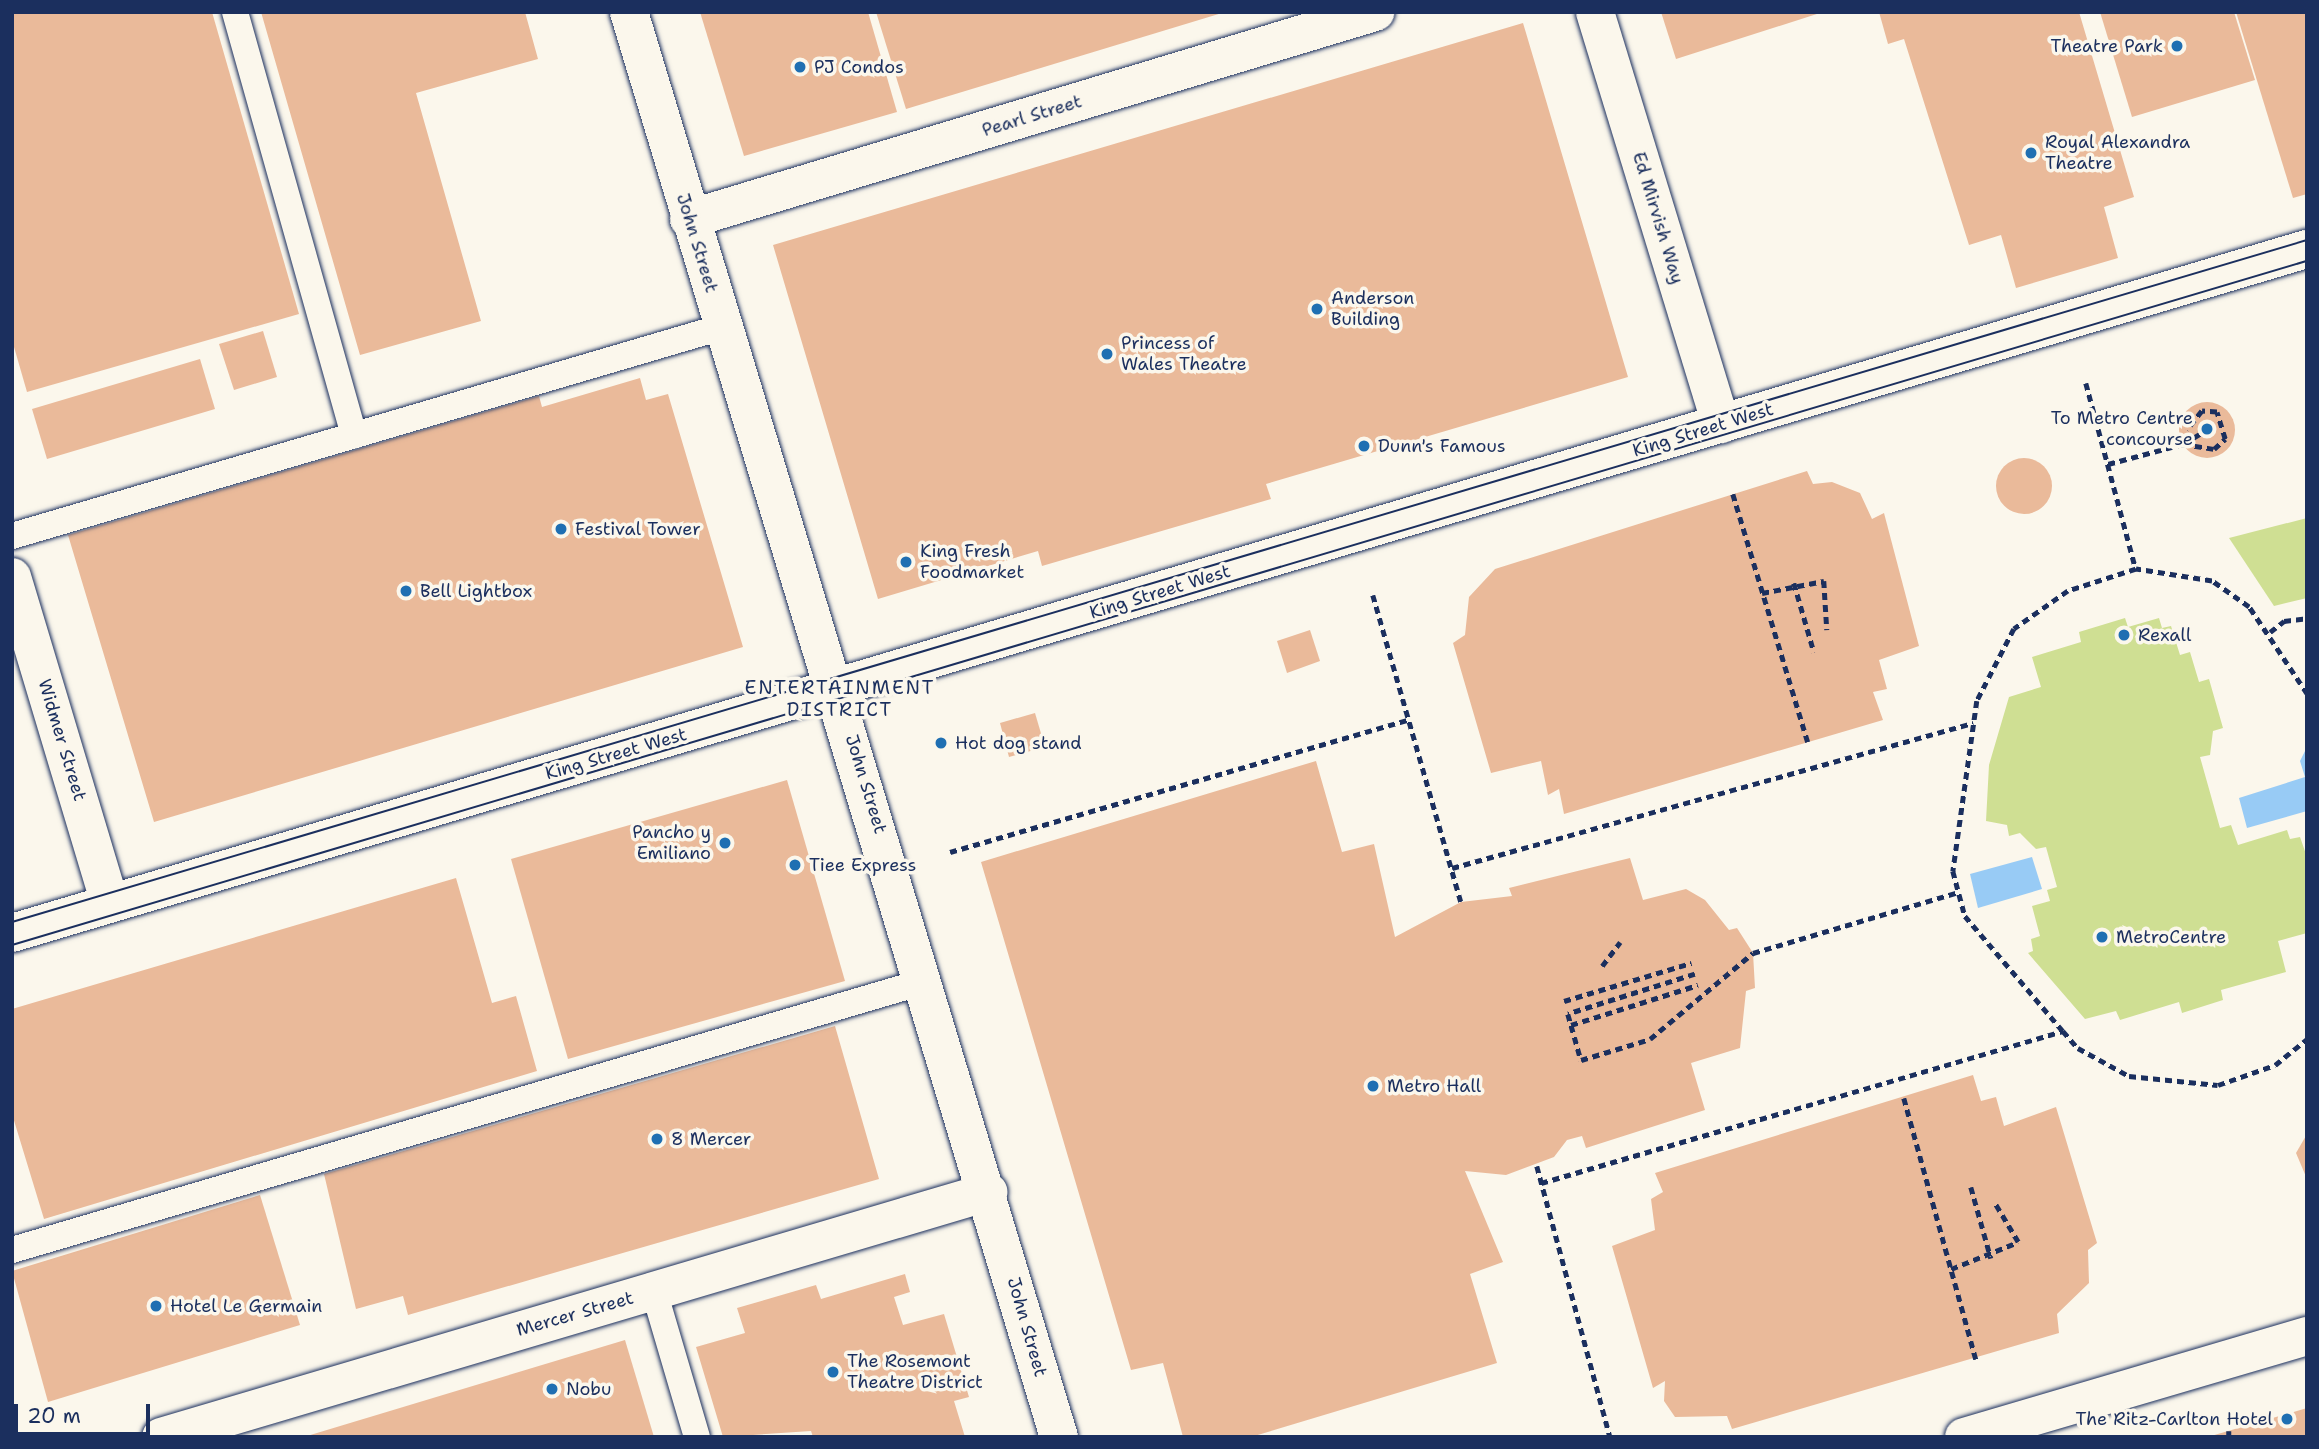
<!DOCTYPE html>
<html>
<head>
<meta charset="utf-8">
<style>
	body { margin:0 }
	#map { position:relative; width:2319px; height:1449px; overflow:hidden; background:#fbf7ec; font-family:"Shantell Sans",sans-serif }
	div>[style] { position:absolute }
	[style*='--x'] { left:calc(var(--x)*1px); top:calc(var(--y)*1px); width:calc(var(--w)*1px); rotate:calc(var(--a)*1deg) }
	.green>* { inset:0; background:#cfdf93 }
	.water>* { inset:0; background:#98cbf5 }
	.building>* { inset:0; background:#eaba9a }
	.round { border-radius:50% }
	.path>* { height:4.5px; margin-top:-2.25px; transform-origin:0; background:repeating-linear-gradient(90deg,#1b2f5e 0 7px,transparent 0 12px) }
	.roads { filter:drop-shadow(0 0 2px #1b2f5e) drop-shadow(0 0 2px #1b2f5e) }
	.service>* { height:26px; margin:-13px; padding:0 13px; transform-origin:13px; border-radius:13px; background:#fbf7ec }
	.minor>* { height:38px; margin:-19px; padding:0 19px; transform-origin:19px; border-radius:19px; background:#fbf7ec }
	.tertiary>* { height:38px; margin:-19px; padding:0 19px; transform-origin:19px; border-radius:19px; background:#fbf7ec }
	.secondary>* { height:38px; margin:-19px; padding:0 19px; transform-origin:19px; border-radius:19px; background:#fbf7ec }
	.primary>* { height:38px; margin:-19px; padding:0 19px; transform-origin:19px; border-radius:19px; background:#fbf7ec }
	.tram>* { height:2px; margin:-1px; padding:0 1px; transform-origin:1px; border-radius:1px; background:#1b2f5e }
	.dots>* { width:19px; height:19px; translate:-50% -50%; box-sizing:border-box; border:4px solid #fbf7ec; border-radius:50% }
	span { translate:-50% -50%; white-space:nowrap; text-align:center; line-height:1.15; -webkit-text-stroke:7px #fbf7ec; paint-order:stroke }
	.poi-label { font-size:18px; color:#1b2f5e }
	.right { translate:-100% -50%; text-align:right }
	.left { translate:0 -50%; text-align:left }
	.street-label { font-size:18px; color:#1b2f5e }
	.neighbourhood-label { font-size:19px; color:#1b2f5e; letter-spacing:2px }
	.frame { position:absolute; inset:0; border:14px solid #1b2f5e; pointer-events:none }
	.scale { position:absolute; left:14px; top:1404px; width:136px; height:32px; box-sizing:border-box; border:4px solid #1b2f5e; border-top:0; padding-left:9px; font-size:21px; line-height:24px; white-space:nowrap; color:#1b2f5e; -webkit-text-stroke:5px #fbf7ec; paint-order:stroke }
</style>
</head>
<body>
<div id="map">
	<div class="green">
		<div style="clip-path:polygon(2307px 518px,2307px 598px,2274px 606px,2229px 538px)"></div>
		<div style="clip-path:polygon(2125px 618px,2128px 627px,2159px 618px,2162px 628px,2171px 626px,2180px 655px,2190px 652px,2199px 682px,2209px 679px,2223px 728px,2213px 731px,2210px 755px,2200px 757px,2220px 828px,2231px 825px,2238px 845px,2287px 830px,2290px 839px,2300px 837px,2307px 857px,2307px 933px,2278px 941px,2286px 972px,2221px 990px,2223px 1000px,2182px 1013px,2179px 1002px,2120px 1020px,2116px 1011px,2085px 1019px,2028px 953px,2033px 951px,2031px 939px,2040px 936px,2032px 906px,2050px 901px,2047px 890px,2057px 887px,2046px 847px,2036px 849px,2020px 833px,2009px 836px,2007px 825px,1986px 821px,1989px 765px,2009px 697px,2041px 687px,2032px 657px,2081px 642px,2079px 632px)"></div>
	</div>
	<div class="water">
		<div style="clip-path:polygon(2307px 747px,2307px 811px,2247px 828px,2239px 798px,2305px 777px,2300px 761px)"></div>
		<div style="clip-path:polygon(2032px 857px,2042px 889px,1978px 908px,1970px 874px)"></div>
	</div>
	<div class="building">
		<div style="clip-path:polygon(12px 12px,212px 12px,299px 314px,27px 392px,12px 340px)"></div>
		<div style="clip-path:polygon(261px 12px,525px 12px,538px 59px,416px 93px,481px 321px,360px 355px)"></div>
		<div style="clip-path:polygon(700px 12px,868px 12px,897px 112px,744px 156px)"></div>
		<div style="clip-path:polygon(876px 12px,1222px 12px,1222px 13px,906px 109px)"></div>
		<div style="clip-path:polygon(1661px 12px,1820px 12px,1820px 13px,1676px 59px)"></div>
		<div style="clip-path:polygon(1879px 12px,2079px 12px,2134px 197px,2104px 207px,2118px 258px,2016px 288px,2001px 235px,1969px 245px,1904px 39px,1888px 44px)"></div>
		<div style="clip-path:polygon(2100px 12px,2234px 12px,2255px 80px,2132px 117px)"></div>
		<div style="clip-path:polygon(2236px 12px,2307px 12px,2307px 194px,2293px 198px)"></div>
		<div style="clip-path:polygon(1523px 23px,1628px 377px,1266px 484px,1271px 499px,1042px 566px,1038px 551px,878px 599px,773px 245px)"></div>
		<div style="clip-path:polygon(263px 331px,277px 377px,234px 390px,219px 344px)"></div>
		<div style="clip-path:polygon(200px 359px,215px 409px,47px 459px,32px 409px)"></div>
		<div style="clip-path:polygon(640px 378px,646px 400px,668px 394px,743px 647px,154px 822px,68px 535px,539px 396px,542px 407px)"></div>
		<div class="round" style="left:2179px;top:402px;width:56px;height:56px"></div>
		<div class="round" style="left:1996px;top:458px;width:56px;height:56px"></div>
		<div style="clip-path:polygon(1807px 471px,1813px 484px,1832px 482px,1860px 493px,1872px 519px,1884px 513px,1919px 646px,1879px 660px,1887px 689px,1873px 692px,1883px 720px,1564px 814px,1559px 789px,1548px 795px,1541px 761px,1491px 773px,1453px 643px,1465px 635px,1469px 597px,1495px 569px)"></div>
		<div style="clip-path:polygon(1310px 630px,1320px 661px,1287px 673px,1277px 641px)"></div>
		<div style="clip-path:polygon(1035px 713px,1045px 747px,1009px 757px,1000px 723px)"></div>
		<div style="clip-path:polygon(1316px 761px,1342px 852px,1374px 844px,1395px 937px,1461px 902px,1512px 896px,1509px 888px,1630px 858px,1643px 900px,1686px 889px,1705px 900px,1729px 930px,1737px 928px,1753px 953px,1755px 988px,1746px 991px,1740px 1048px,1691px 1063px,1705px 1110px,1586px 1148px,1582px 1136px,1567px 1140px,1554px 1157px,1506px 1175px,1465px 1171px,1503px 1262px,1470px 1274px,1497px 1363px,1251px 1437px,1183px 1437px,1163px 1363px,1131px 1370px,981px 862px)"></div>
		<div style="clip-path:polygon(787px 780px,845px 981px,568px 1059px,511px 859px)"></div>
		<div style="clip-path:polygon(456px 878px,492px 1003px,516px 996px,537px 1071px,44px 1219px,12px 1114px,12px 1009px)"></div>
		<div style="clip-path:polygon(835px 1026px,879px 1179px,408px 1315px,403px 1296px,356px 1309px,324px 1174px)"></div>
		<div style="clip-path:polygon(1973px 1075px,1981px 1101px,1996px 1097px,2004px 1126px,2056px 1107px,2097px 1243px,2088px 1250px,2089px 1283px,2057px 1314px,2059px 1333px,1732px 1429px,1727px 1416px,1675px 1417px,1664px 1401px,1665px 1381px,1653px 1388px,1612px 1246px,1655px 1230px,1651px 1199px,1663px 1192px,1655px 1173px)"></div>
		<div style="clip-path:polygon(2307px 1134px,2307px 1179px,2296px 1153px)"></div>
		<div style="clip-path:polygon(260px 1195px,300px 1325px,48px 1402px,12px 1271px)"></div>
		<div style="clip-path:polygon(905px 1274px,910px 1292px,894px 1297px,903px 1325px,944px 1314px,969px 1397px,954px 1401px,965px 1437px,813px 1437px,811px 1431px,723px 1437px,696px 1347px,745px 1333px,737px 1308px,816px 1285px,821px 1299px)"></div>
		<div style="clip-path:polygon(625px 1340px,654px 1437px,307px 1437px,307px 1436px)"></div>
		<div style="clip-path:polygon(2307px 1408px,2307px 1437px,2211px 1437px,2211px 1436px)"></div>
	</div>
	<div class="path">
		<div style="--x:2086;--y:383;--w:193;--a:75"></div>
		<div style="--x:2183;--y:444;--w:31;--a:9"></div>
		<div style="--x:2214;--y:449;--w:15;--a:-42"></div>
		<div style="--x:2225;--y:439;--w:28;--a:-107"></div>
		<div style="--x:2217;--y:412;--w:15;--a:-176"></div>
		<div style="--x:2202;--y:411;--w:24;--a:128"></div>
		<div style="--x:2108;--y:464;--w:78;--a:-14.9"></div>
		<div style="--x:2183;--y:444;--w:29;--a:-31"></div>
		<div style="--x:1733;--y:494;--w:259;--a:73.2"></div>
		<div style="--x:1794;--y:583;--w:72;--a:73.8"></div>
		<div style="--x:1762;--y:593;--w:63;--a:-11"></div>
		<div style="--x:1824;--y:581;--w:49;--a:86.5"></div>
		<div style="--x:1373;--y:595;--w:319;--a:74"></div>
		<div style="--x:2270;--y:632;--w:18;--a:-38"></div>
		<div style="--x:2284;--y:621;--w:23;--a:-7"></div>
		<div style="--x:2307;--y:694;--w:105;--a:-123.7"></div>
		<div style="--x:2249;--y:607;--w:45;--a:-144.9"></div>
		<div style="--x:2212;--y:581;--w:77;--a:-171"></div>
		<div style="--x:2136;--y:569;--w:71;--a:162.1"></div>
		<div style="--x:2068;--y:591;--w:66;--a:144.9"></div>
		<div style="--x:2014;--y:629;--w:81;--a:117.2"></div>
		<div style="--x:1977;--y:701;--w:172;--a:98"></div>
		<div style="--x:1953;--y:871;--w:47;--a:75.1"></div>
		<div style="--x:1965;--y:916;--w:151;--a:49.6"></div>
		<div style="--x:2063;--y:1031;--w:23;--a:49"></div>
		<div style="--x:2078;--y:1048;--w:58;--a:28.8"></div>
		<div style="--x:2129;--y:1076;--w:89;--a:5.8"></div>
		<div style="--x:2218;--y:1085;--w:60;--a:-19.3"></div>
		<div style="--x:2275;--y:1065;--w:41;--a:-39.1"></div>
		<div style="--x:950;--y:852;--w:479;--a:-16.1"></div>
		<div style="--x:1452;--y:868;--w:541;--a:-15.55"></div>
		<div style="--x:1602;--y:966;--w:30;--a:-53"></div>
		<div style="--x:1695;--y:974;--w:133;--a:162.5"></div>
		<div style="--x:1568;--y:1014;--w:48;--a:74.2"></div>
		<div style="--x:1581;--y:1060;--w:72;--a:-16.9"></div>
		<div style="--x:1650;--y:1039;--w:134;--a:-39.9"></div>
		<div style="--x:1753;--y:953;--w:215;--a:-16.5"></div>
		<div style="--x:1564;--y:1001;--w:133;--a:-16.7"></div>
		<div style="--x:1571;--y:1025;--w:133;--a:-17.5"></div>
		<div style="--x:1904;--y:1098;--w:271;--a:74.6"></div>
		<div style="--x:1537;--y:1166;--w:281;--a:74.9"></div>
		<div style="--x:1541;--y:1183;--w:544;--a:-16.23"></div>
		<div style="--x:1971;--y:1187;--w:74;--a:74.3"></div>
		<div style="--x:1951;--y:1269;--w:72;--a:-21.9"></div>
		<div style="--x:2018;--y:1242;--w:47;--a:-121"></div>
		<div style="--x:2229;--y:1431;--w:6;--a:90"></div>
	</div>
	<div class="roads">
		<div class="service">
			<div style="--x:235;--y:12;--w:440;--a:74.3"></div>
			<div style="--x:12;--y:536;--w:740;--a:-16.4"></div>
			<div style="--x:12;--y:1250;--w:953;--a:-16.4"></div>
			<div style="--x:654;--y:1291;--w:152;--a:73.6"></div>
		</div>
		<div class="minor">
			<div style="--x:1595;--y:12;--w:431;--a:73"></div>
			<div style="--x:689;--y:219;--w:717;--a:-16.79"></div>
			<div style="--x:12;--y:577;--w:340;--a:73.3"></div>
			<div style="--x:161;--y:1437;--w:863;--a:-16.5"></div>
		</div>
		<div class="tertiary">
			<div style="--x:629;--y:12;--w:1488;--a:73.21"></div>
		</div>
		<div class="secondary">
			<div style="--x:12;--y:933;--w:2395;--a:-16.6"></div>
		</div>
		<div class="primary">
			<div style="--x:1964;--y:1437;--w:358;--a:-16.4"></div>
		</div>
	</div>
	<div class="tram">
		<div style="--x:12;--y:922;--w:2394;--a:-16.55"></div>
		<div style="--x:12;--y:945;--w:2395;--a:-16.6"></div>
	</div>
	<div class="dots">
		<div style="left:2177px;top:46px;background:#1f6fb2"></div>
		<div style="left:800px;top:67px;background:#1f6fb2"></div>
		<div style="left:2031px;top:153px;background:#1f6fb2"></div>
		<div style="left:1317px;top:309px;background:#1f6fb2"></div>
		<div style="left:1107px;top:354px;background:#1f6fb2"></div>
		<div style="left:2207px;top:429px;background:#1f6fb2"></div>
		<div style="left:1364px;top:446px;background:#1f6fb2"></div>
		<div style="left:561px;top:529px;background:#1f6fb2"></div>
		<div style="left:906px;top:562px;background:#1f6fb2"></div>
		<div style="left:406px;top:591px;background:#1f6fb2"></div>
		<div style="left:2124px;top:635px;background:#1f6fb2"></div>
		<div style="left:941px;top:743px;background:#1f6fb2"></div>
		<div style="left:725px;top:843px;background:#1f6fb2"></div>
		<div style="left:795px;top:865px;background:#1f6fb2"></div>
		<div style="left:2102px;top:937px;background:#1f6fb2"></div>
		<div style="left:1373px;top:1086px;background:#1f6fb2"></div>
		<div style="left:657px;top:1139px;background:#1f6fb2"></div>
		<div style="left:156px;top:1306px;background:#1f6fb2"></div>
		<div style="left:833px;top:1372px;background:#1f6fb2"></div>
		<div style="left:552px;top:1389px;background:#1f6fb2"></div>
		<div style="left:2287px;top:1419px;background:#1f6fb2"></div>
	</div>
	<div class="poi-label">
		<span class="right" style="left:2163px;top:46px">Theatre Park</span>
		<span class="left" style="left:814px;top:67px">PJ Condos</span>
		<span class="left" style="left:2045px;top:153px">Royal Alexandra<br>Theatre</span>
		<span class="left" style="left:1331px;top:309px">Anderson<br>Building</span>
		<span class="left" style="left:1121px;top:354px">Princess of<br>Wales Theatre</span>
		<span class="right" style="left:2193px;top:429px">To Metro Centre<br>concourse</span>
		<span class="left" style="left:1378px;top:446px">Dunn's Famous</span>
		<span class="left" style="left:575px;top:529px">Festival Tower</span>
		<span class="left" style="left:920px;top:562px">King Fresh<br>Foodmarket</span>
		<span class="left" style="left:420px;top:591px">Bell Lightbox</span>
		<span class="left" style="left:2138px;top:635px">Rexall</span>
		<span class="left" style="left:955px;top:743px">Hot dog stand</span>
		<span class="right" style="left:711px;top:843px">Pancho y<br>Emiliano</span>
		<span class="left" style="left:809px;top:865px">Tiee Express</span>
		<span class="left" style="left:2116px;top:937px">MetroCentre</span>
		<span class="left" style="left:1387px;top:1086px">Metro Hall</span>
		<span class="left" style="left:671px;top:1139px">8 Mercer</span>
		<span class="left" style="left:170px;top:1306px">Hotel Le Germain</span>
		<span class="left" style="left:847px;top:1372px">The Rosemont<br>Theatre District</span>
		<span class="left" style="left:566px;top:1389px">Nobu</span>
		<span class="right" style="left:2273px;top:1419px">The Ritz-Carlton Hotel</span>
	</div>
	<div class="street-label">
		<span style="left:1032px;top:116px;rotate:-17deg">Pearl Street</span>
		<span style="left:1658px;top:218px;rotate:73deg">Ed Mirvish Way</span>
		<span style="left:697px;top:243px;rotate:73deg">John Street</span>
		<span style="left:1703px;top:430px;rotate:-17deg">King Street West</span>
		<span style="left:1160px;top:592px;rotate:-17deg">King Street West</span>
		<span style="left:62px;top:740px;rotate:73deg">Widmer Street</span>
		<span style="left:616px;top:754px;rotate:-16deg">King Street West</span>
		<span style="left:866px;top:784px;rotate:73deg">John Street</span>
		<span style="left:575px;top:1314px;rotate:-16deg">Mercer Street</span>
		<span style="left:1027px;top:1327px;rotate:74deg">John Street</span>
	</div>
	<div class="neighbourhood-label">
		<span style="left:840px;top:699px">ENTERTAINMENT<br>DISTRICT</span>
	</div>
	<div class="frame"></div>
	<div class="scale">20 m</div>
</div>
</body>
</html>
